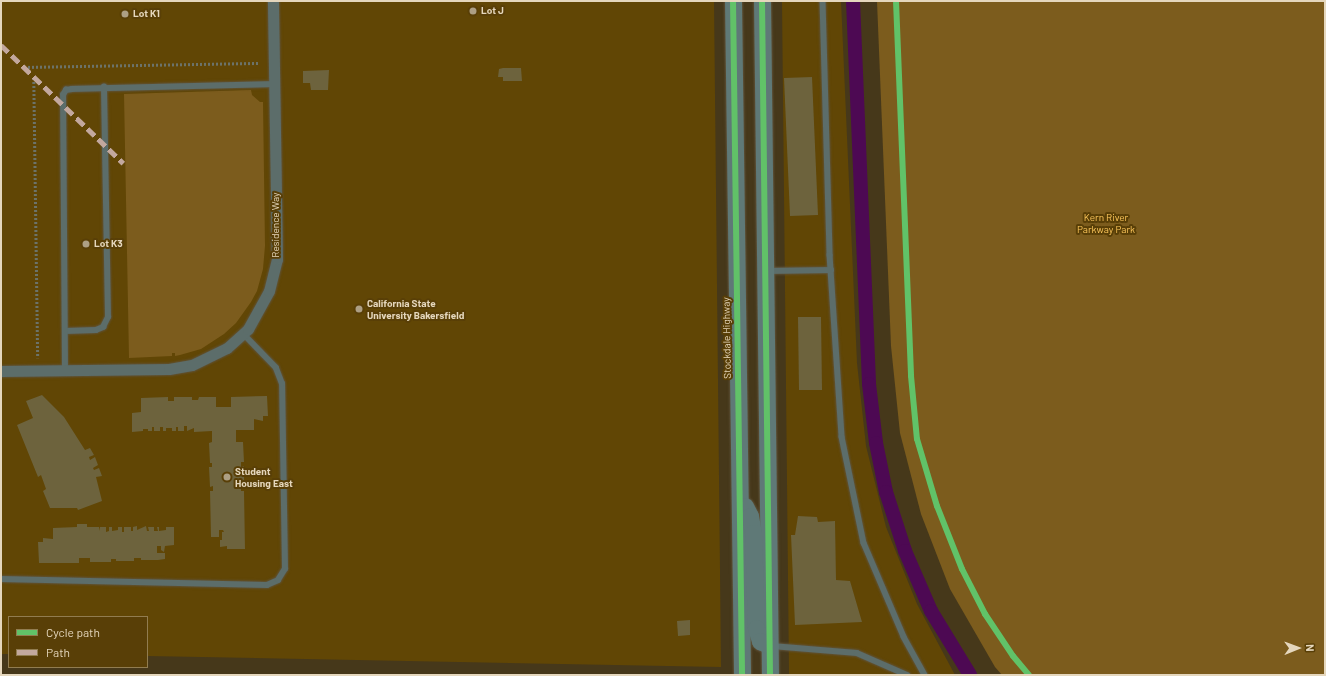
<!DOCTYPE html>
<html>
<head>
<meta charset="utf-8">
<style>
	body { margin:0 }
	#map { position:relative; width:1326px; height:676px; overflow:hidden; background:#46381a; font-family:Barlow,sans-serif }
	div>[style] { position:absolute }
	[style*='--x'] { left:calc(var(--x)*1px); top:calc(var(--y)*1px); width:calc(var(--w)*1px); rotate:calc(var(--a)*1deg) }
	.built>* { inset:0; background:#614605 }
	.green>* { inset:0; background:#7c5c1d }
	.canal>* { height:14px; margin:-7px; padding:0 7px; transform-origin:7px; border-radius:7px; background:#4d0953 }
	.building>* { inset:0; background:#6d633d }
	.path>* { height:2.5px; margin-top:-1.25px; transform-origin:0; background:repeating-linear-gradient(90deg,#6c736a 0 2px,transparent 0 4px) }
	.roads { filter:drop-shadow(0 0 1px #5f533b) drop-shadow(0 0 1px #5f533b) }
	.service>* { height:5.5px; margin:-2.75px; padding:0 2.75px; transform-origin:2.75px; border-radius:2.75px; background:#5c6d6a }
	.minor>* { height:11px; margin:-5.5px; padding:0 5.5px; transform-origin:5.5px; border-radius:5.5px; background:#5c6d6a }
	.primary>* { height:17px; margin:-8.5px; padding:0 8.5px; transform-origin:8.5px; border-radius:8.5px; background:#5f7977 }
	.quiet>* { height:5px; margin-top:-2.5px; transform-origin:0; background:repeating-linear-gradient(90deg,#c3a89e 0 10px,transparent 0 15px) }
	.cycleway>* { height:6px; margin:-3px; padding:0 3px; transform-origin:3px; border-radius:3px; background:#61c268 }
	.dots>* { width:11px; height:11px; translate:-50% -50%; box-sizing:border-box; border:2px solid #593f07; border-radius:50% }
	span { translate:-50% -50%; white-space:nowrap; text-align:center; line-height:1.15; -webkit-text-stroke:4px #593f07; paint-order:stroke }
	.poi-label { font-size:10px; color:#e5d7bd; font-weight:700 }
	.left { translate:0 -50%; text-align:left }
	.park-label { font-size:10px; color:#fcc65b }
	.street-label { font-size:10px; color:#e5d7bd }
	.frame { position:absolute; inset:0; border:2px solid #e5d7bd; pointer-events:none }
	.legend { position:absolute; left:8px; top:616px; width:140px; height:52px; box-sizing:border-box; background:#593f07; border:1px solid #917c50; margin:0; padding:5px 7px; list-style:none; font-size:12px; color:#e5d7bd }
	.legend li { display:flex; align-items:center; gap:8px; height:20px }
	.legend b { width:20px; border:1px solid #917c50 }
	.north { position:absolute; left:1278px; top:628px; width:40px; height:40px; -webkit-text-stroke:3px #593f07; paint-order:stroke; rotate:89deg; font-size:11px; font-weight:700; line-height:16px; text-align:center; color:#e5d7bd }
	.north::after { content:''; display:block; margin:auto; width:14px; height:18px; background:#e5d7bd; clip-path:polygon(50% 0,100% 100%,50% 72%,0 100%) }
</style>
</head>
<body>
<div id="map">
	<div class="built">
		<div style="clip-path:polygon(1px 1px,714px 1px,721px 667px,147px 656px,147px 617px,9px 617px,9px 654px,1px 654px)"></div>
		<div style="clip-path:polygon(782px 1px,841px 1px,857px 363px,866px 446px,886px 527px,917px 604px,955px 675px,789px 674px)"></div>
	</div>
	<div class="green">
		<div style="clip-path:polygon(877px 1px,1325px 1px,1325px 675px,1002px 675px,995px 667px,950px 589px,921px 514px,900px 433px,891px 346px)"></div>
		<div style="clip-path:polygon(251px 90px,252px 95px,260px 102px,263px 102px,265px 246px,263px 269px,257px 291px,251px 302px,236px 323px,224px 334px,201px 349px,180px 355px,175px 356px,175px 353px,172px 353px,172px 356px,129px 358px,124px 94px)"></div>
	</div>
	<div class="canal">
		<div style="--x:853;--y:1;--w:383;--a:87.6"></div>
		<div style="--x:869;--y:384;--w:59;--a:83.2"></div>
		<div style="--x:876;--y:443;--w:50;--a:78.5"></div>
		<div style="--x:886;--y:492;--w:62;--a:72.1"></div>
		<div style="--x:905;--y:551;--w:65;--a:66.6"></div>
		<div style="--x:931;--y:611;--w:75;--a:58.6"></div>
	</div>
	<div class="building">
		<div style="clip-path:polygon(503px 68px,521px 68px,522px 81px,503px 81px,503px 77px,498px 77px,499px 69px)"></div>
		<div style="clip-path:polygon(329px 70px,328px 90px,311px 90px,310px 83px,303px 83px,303px 71px)"></div>
		<div style="clip-path:polygon(812px 77px,818px 215px,790px 216px,784px 78px)"></div>
		<div style="clip-path:polygon(798px 317px,821px 317px,822px 390px,799px 390px)"></div>
		<div style="clip-path:polygon(42px 395px,64px 417px,85px 450px,90px 448px,94px 455px,89px 457px,90px 460px,95px 457px,98px 465px,93px 468px,94px 470px,99px 468px,102px 476px,96px 477px,102px 501px,78px 510px,77px 508px,50px 508px,43px 491px,46px 489px,41px 475px,38px 477px,17px 425px,33px 418px,26px 401px)"></div>
		<div style="clip-path:polygon(267px 396px,268px 416px,263px 416px,263px 421px,254px 419px,254px 430px,236px 430px,236px 442px,243px 442px,244px 462px,241px 462px,241px 467px,244px 466px,244px 486px,241px 486px,241px 491px,244px 491px,245px 549px,227px 549px,227px 546px,220px 547px,220px 540px,222px 540px,222px 532px,224px 532px,223px 530px,219px 530px,219px 537px,211px 537px,210px 491px,213px 491px,213px 486px,210px 487px,209px 467px,212px 467px,212px 463px,210px 463px,209px 443px,212px 442px,212px 431px,194px 432px,194px 428px,187px 431px,187px 426px,184px 426px,184px 431px,178px 431px,178px 427px,176px 427px,176px 431px,172px 431px,172px 428px,166px 428px,166px 431px,163px 431px,163px 427px,160px 427px,160px 431px,154px 431px,154px 427px,152px 427px,152px 431px,148px 431px,148px 429px,143px 429px,143px 431px,132px 432px,132px 413px,141px 412px,141px 398px,168px 397px,168px 401px,174px 401px,174px 397px,192px 397px,192px 400px,198px 400px,199px 397px,216px 397px,216px 407px,231px 407px,231px 397px)"></div>
		<div style="clip-path:polygon(798px 516px,817px 517px,818px 522px,835px 521px,836px 580px,850px 581px,862px 622px,795px 625px,791px 535px,795px 535px)"></div>
		<div style="clip-path:polygon(77px 524px,87px 524px,87px 527px,99px 527px,99px 531px,100px 527px,106px 527px,106px 532px,109px 531px,109px 527px,112px 527px,112px 531px,118px 530px,118px 527px,122px 527px,122px 532px,124px 532px,124px 527px,131px 527px,131px 531px,133px 531px,133px 527px,137px 526px,137px 530px,146px 526px,147px 531px,149px 531px,148px 527px,154px 527px,154px 531px,158px 531px,157px 527px,159px 527px,159px 531px,166px 530px,166px 527px,174px 527px,174px 545px,165px 546px,164px 552px,161px 550px,161px 546px,157px 546px,157px 553px,165px 553px,165px 559px,158px 560px,141px 560px,141px 558px,134px 558px,134px 561px,116px 561px,116px 559px,111px 559px,111px 562px,90px 562px,90px 558px,79px 558px,79px 563px,39px 563px,38px 542px,43px 542px,43px 538px,53px 539px,53px 528px,77px 527px)"></div>
		<div style="clip-path:polygon(690px 620px,690px 635px,678px 636px,677px 621px)"></div>
	</div>
	<div class="path">
		<div style="--x:24;--y:67;--w:234;--a:-1"></div>
		<div style="--x:34;--y:78;--w:280;--a:89.2"></div>
	</div>
	<div class="roads">
		<div class="service">
			<div style="--x:823;--y:1;--w:254;--a:88.4"></div>
			<div style="--x:830;--y:255;--w:182;--a:86.2"></div>
			<div style="--x:842;--y:437;--w:108;--a:78.3"></div>
			<div style="--x:864;--y:543;--w:102;--a:66.9"></div>
			<div style="--x:904;--y:637;--w:43;--a:61.1"></div>
			<div style="--x:767;--y:271;--w:64;--a:-0.9"></div>
			<div style="--x:65;--y:331;--w:31;--a:-2"></div>
			<div style="--x:96;--y:330;--w:8;--a:-23"></div>
			<div style="--x:103;--y:327;--w:11;--a:-63"></div>
			<div style="--x:108;--y:317;--w:230;--a:-91"></div>
			<div style="--x:65;--y:371;--w:276;--a:-90.4"></div>
			<div style="--x:63;--y:95;--w:6;--a:-59"></div>
			<div style="--x:66;--y:90;--w:6;--a:-9"></div>
			<div style="--x:72;--y:89;--w:202;--a:-1.4"></div>
			<div style="--x:1;--y:579;--w:266;--a:1.3"></div>
			<div style="--x:267;--y:585;--w:12;--a:-24"></div>
			<div style="--x:278;--y:580;--w:13;--a:-58"></div>
			<div style="--x:285;--y:569;--w:185;--a:-90.9"></div>
			<div style="--x:282;--y:384;--w:17;--a:-111"></div>
			<div style="--x:276;--y:368;--w:47;--a:-134.1"></div>
			<div style="--x:772;--y:646;--w:85;--a:4.7"></div>
			<div style="--x:857;--y:653;--w:55;--a:23.7"></div>
		</div>
		<div class="minor">
			<div style="--x:1;--y:371;--w:168;--a:-0.7"></div>
			<div style="--x:169;--y:369;--w:23;--a:-10"></div>
			<div style="--x:192;--y:365;--w:39;--a:-26"></div>
			<div style="--x:227;--y:348;--w:28;--a:-42"></div>
			<div style="--x:248;--y:329;--w:43;--a:-61.1"></div>
			<div style="--x:269;--y:291;--w:33;--a:-76"></div>
			<div style="--x:277;--y:259;--w:258;--a:-90.9"></div>
		</div>
		<div class="primary">
			<div style="--x:733;--y:1;--w:674;--a:89.23"></div>
			<div style="--x:762;--y:1;--w:674;--a:89.32"></div>
			<div style="--x:745;--y:506;--w:11;--a:63"></div>
			<div style="--x:750;--y:516;--w:17;--a:80"></div>
			<div style="--x:753;--y:533;--w:95;--a:88.2"></div>
			<div style="--x:756;--y:628;--w:14;--a:73"></div>
			<div style="--x:760;--y:641;--w:11;--a:27"></div>
		</div>
	</div>
	<div class="quiet">
		<div style="--x:1;--y:45;--w:170;--a:44"></div>
	</div>
	<div class="cycleway">
		<div style="--x:733;--y:1;--w:674;--a:89.23"></div>
		<div style="--x:762;--y:1;--w:674;--a:89.32"></div>
		<div style="--x:896;--y:1;--w:375;--a:87.7"></div>
		<div style="--x:911;--y:376;--w:63;--a:84.6"></div>
		<div style="--x:917;--y:439;--w:70;--a:73.4"></div>
		<div style="--x:937;--y:506;--w:68;--a:68.4"></div>
		<div style="--x:962;--y:569;--w:51;--a:62.9"></div>
		<div style="--x:985;--y:614;--w:50;--a:56.3"></div>
		<div style="--x:1013;--y:656;--w:25;--a:50"></div>
	</div>
	<div class="dots">
		<div style="left:473px;top:11px;background:#ad9f84"></div>
		<div style="left:125px;top:14px;background:#ad9f84"></div>
		<div style="left:86px;top:244px;background:#ad9f84"></div>
		<div style="left:359px;top:309px;background:#ad9f84"></div>
		<div style="left:227px;top:477px;background:#ad9f84"></div>
	</div>
	<div class="poi-label">
		<span class="left" style="left:481px;top:11px">Lot J</span>
		<span class="left" style="left:133px;top:14px">Lot K1</span>
		<span class="left" style="left:94px;top:244px">Lot K3</span>
		<span class="left" style="left:367px;top:309px">California State<br>University Bakersfield</span>
		<span class="left" style="left:235px;top:477px">Student<br>Housing East</span>
	</div>
	<div class="park-label">
		<span style="left:1106px;top:223px">Kern River<br>Parkway Park</span>
	</div>
	<div class="street-label">
		<span style="left:276px;top:225px;rotate:-90deg">Residence Way</span>
		<span style="left:727px;top:338px;rotate:-91deg">Stockdale Highway</span>
	</div>
	<div class="frame"></div>
	<ul class="legend">
	<li><b style="height:5px;background:#61c268"></b>Cycle path</li>
	<li><b style="height:5px;background:#c3a89e"></b>Path</li>
	</ul>
	<div class="north">N</div>
</div>
</body>
</html>
